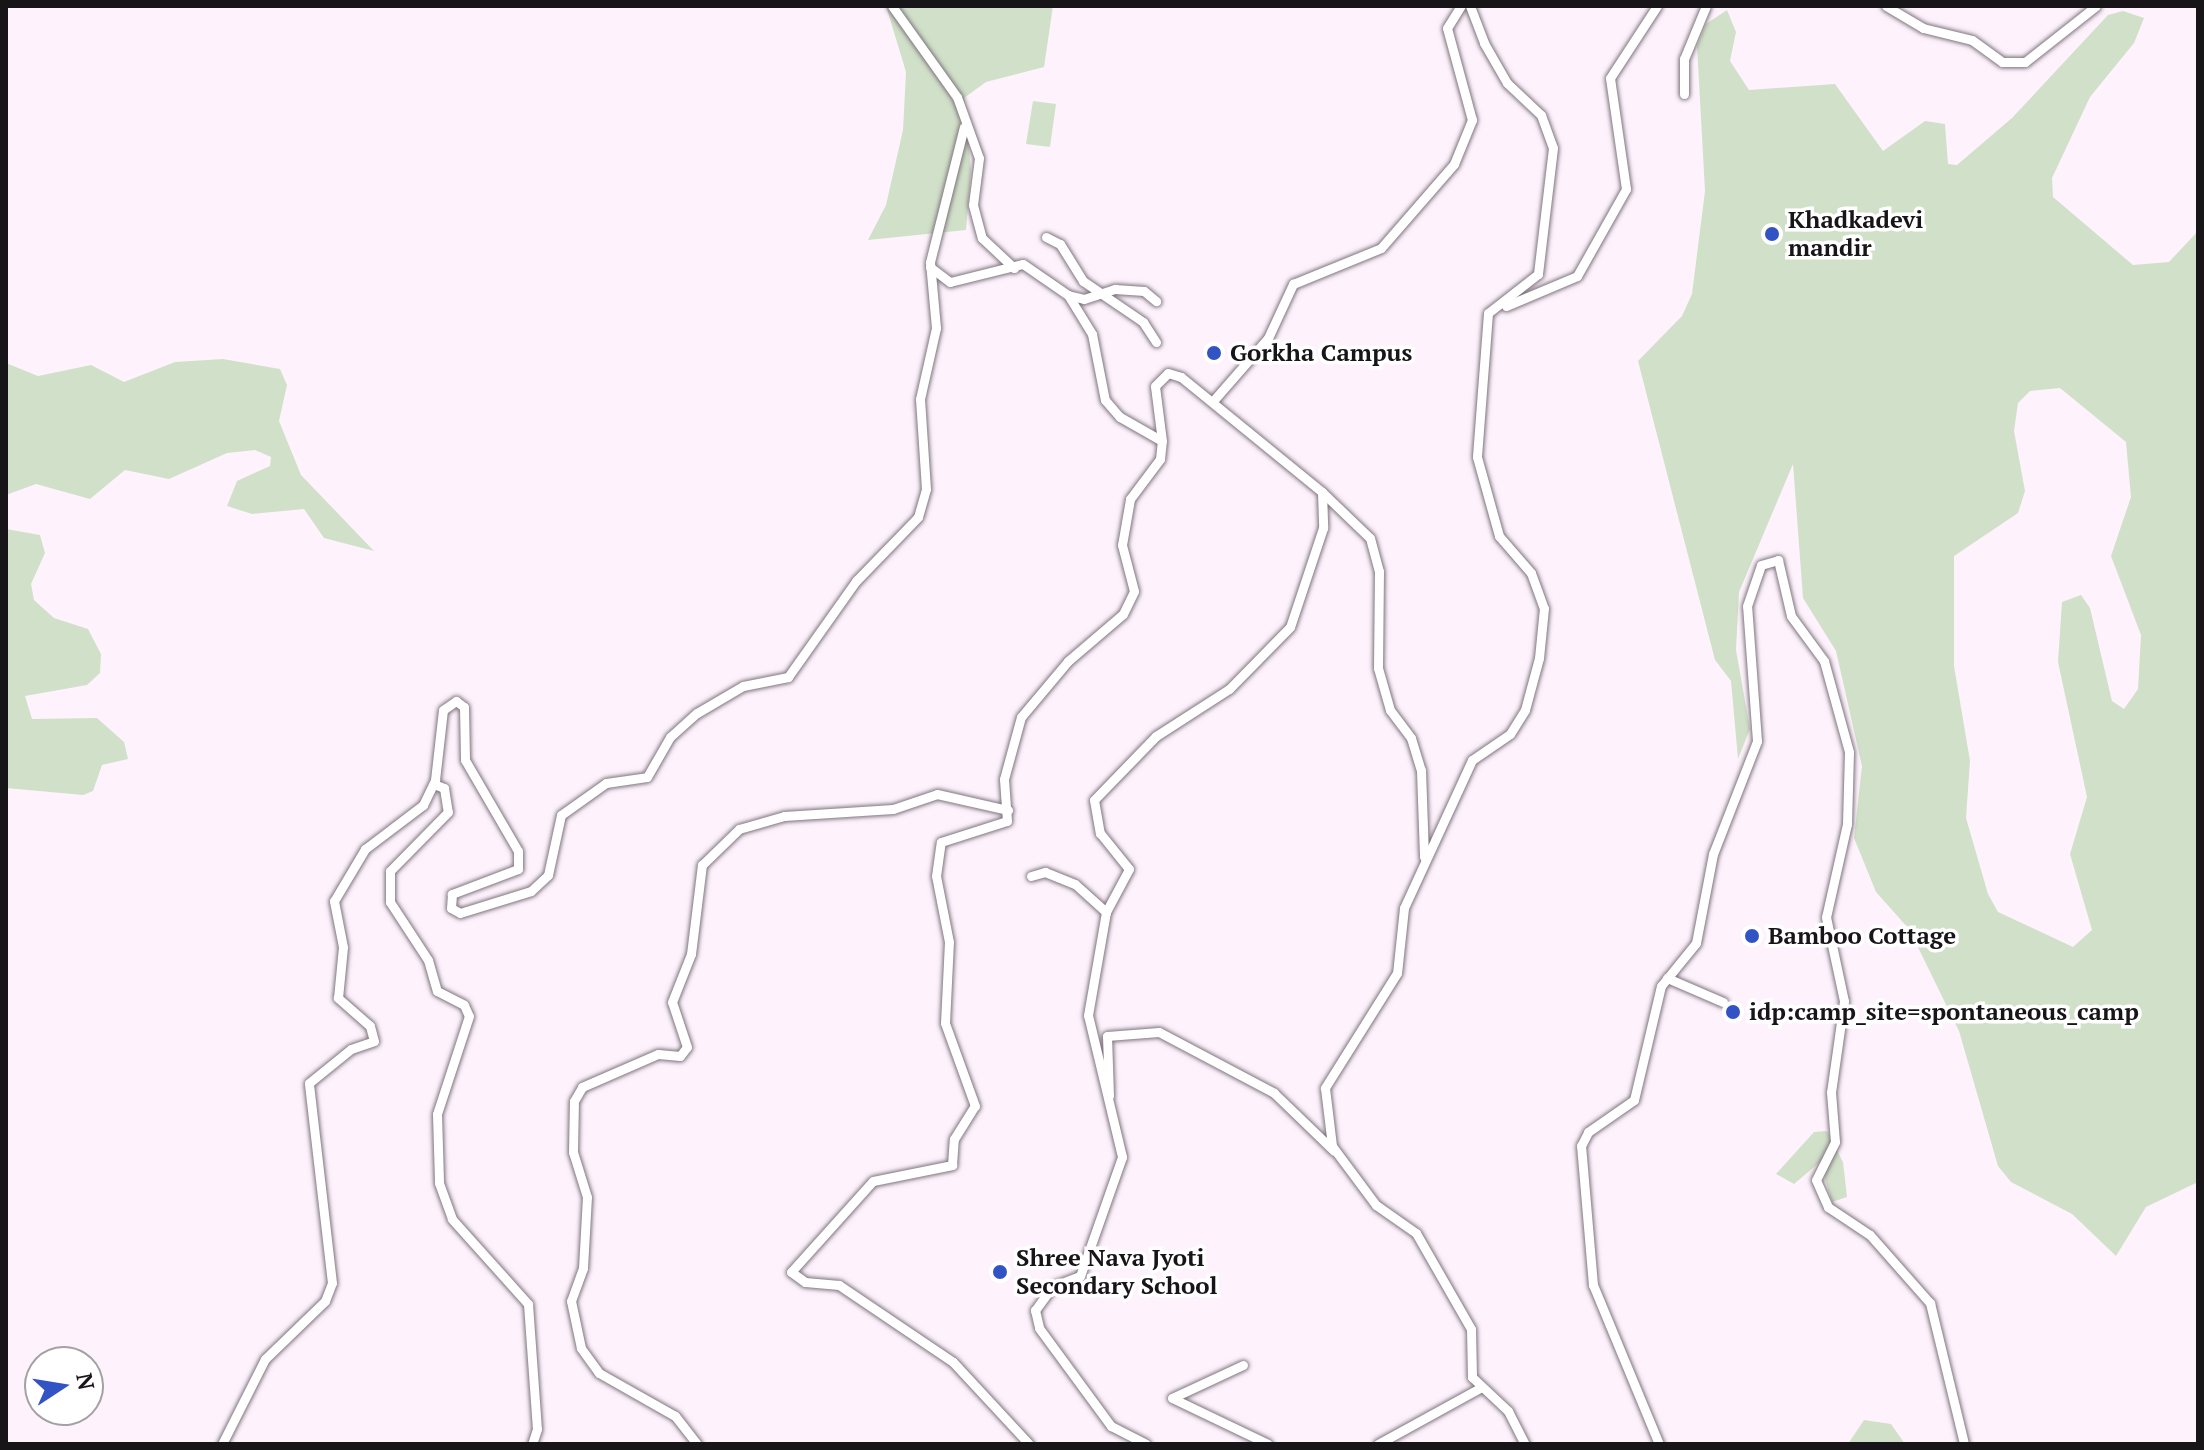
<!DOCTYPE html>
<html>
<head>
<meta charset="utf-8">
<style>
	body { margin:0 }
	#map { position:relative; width:2204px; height:1450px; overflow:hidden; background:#fef3fd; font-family:"PT Serif",serif }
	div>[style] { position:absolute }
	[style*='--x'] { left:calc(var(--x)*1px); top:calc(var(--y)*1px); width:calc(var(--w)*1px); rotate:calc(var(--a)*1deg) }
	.green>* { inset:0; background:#d1e0c8 }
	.roads { filter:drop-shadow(0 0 2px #7f757e) drop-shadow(0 0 2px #7f757e) }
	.street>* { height:9px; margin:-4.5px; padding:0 4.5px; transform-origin:4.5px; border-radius:4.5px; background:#fff }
	.dots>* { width:22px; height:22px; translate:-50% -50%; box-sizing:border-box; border:4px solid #fff; border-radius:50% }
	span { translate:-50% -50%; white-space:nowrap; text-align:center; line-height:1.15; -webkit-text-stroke:7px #fff; paint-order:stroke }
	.poi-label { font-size:24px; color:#181518; font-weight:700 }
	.left { translate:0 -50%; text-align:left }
	.frame { position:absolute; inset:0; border:8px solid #181518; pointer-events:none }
	.north { position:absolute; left:24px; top:1346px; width:80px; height:80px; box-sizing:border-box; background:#fff; border:2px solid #a3a1a3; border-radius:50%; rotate:78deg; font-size:22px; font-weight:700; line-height:32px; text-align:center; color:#181518 }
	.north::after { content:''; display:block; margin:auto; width:28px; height:36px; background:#3253c4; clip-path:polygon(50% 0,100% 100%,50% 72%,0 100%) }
</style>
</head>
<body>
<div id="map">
	<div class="green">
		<div style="clip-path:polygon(886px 6px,1053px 6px,1044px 67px,986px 82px,964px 98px,971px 170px,966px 230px,868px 240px,886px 205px,903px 130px,906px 72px)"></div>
		<div style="clip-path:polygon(evenodd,1727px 10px,1736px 32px,1730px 61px,1749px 90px,1835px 84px,1883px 151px,1925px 121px,1945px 124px,1948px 164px,1957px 165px,2012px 118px,2108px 15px,2123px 11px,2144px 18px,2134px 43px,2090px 97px,2052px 178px,2053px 197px,2133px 265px,2169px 262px,2198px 231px,2198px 1182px,2146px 1207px,2116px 1256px,2072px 1214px,2011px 1182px,1998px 1166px,1959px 1031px,1909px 929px,1876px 892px,1854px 838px,1862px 766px,1836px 651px,1803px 598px,1793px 464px,1739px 592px,1736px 650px,1750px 729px,1738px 759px,1731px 681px,1715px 660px,1638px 361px,1682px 316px,1692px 294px,1705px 191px,1697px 46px,1706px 24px,1727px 10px,2060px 388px,2126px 442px,2131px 497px,2111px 556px,2141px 635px,2138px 689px,2124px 709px,2112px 701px,2090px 608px,2081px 595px,2062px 602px,2058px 662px,2087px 797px,2070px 854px,2092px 930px,2073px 947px,1998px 912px,1988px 894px,1966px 818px,1970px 761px,1954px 666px,1954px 556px,2018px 513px,2025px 491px,2014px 431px,2018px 403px,2030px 391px,2060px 388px)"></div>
		<div style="clip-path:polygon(1033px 101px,1056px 104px,1050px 147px,1026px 144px)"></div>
		<div style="clip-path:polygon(223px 359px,280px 369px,287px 385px,279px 421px,301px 475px,374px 551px,324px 538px,304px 509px,252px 514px,227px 506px,237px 481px,270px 466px,271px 457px,255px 450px,227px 453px,169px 479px,125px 470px,90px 499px,36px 484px,6px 495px,6px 363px,38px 376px,91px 365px,124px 382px,175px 362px)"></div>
		<div style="clip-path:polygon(6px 529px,40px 535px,45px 553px,31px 584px,34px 600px,54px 618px,88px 629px,101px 654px,100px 673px,87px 685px,25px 696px,32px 719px,97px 718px,124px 742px,128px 759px,102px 765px,93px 791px,83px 795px,6px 788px)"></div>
		<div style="clip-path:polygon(1827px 1131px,1843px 1162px,1847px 1197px,1832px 1202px,1820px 1162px,1794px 1184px,1776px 1174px,1814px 1132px)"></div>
		<div style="clip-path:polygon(1864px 1420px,1891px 1424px,1905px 1444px,1848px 1444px)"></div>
	</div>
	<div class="roads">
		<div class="street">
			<div style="--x:892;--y:6;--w:112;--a:54.5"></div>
			<div style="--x:957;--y:97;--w:65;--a:70.2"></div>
			<div style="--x:979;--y:158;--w:47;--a:97.3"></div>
			<div style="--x:973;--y:205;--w:34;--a:75"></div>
			<div style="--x:982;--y:238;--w:44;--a:43.2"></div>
			<div style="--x:1470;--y:6;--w:40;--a:69"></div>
			<div style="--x:1484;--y:43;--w:46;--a:60.1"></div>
			<div style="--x:1507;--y:83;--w:47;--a:43.3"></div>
			<div style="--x:1541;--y:115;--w:35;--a:70"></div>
			<div style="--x:1553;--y:148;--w:127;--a:96.8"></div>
			<div style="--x:1538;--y:274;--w:63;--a:142"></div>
			<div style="--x:1488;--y:313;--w:144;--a:94.4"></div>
			<div style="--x:1477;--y:457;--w:82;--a:74.4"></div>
			<div style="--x:1499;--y:536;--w:49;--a:49.1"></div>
			<div style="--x:1531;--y:573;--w:37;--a:70"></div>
			<div style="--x:1544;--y:608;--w:50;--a:95.7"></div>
			<div style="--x:1539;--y:658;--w:54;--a:105.1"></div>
			<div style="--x:1525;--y:710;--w:28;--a:122"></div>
			<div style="--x:1510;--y:734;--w:46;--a:145.6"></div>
			<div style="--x:1472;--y:760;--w:163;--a:114.7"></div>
			<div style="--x:1404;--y:908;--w:65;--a:96.1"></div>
			<div style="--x:1397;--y:973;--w:136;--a:122.1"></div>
			<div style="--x:1325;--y:1088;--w:58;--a:83.1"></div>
			<div style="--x:1332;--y:1146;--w:74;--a:53.3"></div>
			<div style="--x:1376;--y:1205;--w:49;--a:35"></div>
			<div style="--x:1416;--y:1233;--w:111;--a:60.2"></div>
			<div style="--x:1471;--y:1329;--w:48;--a:88.8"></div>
			<div style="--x:1472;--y:1377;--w:50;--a:43.4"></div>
			<div style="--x:1508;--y:1411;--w:37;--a:63"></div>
			<div style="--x:1886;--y:6;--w:43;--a:30.7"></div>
			<div style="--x:1923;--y:28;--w:50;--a:13.8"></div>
			<div style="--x:1972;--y:40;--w:37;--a:36"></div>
			<div style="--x:2002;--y:62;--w:23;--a:0"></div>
			<div style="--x:2025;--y:62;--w:90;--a:-38.3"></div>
			<div style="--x:1684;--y:94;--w:35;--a:-90"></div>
			<div style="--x:1684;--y:59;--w:57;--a:-67.5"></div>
			<div style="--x:1046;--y:237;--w:16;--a:27"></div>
			<div style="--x:1060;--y:244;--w:44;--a:58.1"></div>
			<div style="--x:1083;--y:281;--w:73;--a:34.3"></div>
			<div style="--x:1143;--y:322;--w:24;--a:57"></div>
			<div style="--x:930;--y:267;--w:25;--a:37"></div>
			<div style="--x:950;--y:282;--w:75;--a:-13.9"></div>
			<div style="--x:1023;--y:264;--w:55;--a:34.6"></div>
			<div style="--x:1068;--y:295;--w:16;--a:14"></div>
			<div style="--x:1084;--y:299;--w:33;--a:-18"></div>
			<div style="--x:1115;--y:289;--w:29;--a:4"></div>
			<div style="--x:1144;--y:291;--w:16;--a:40"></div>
			<div style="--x:1068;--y:295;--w:46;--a:58.4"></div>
			<div style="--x:1092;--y:334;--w:67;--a:78.9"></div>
			<div style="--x:1105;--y:400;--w:23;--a:49"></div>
			<div style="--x:1120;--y:417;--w:48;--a:29.7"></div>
			<div style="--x:1162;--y:441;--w:55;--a:-97.3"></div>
			<div style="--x:1155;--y:386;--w:18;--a:-45"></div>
			<div style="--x:1168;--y:373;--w:14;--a:17"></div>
			<div style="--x:1181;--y:377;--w:182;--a:39.2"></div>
			<div style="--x:1322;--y:492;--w:36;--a:88"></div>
			<div style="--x:1323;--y:528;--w:104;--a:108.4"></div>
			<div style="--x:1290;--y:627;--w:87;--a:134.5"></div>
			<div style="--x:1229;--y:689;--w:87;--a:147.2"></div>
			<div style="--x:1156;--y:736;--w:89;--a:134.1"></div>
			<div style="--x:1094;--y:800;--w:34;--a:80"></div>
			<div style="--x:1100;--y:833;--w:46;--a:51.1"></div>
			<div style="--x:1129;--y:869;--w:49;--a:118.1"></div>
			<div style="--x:1106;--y:912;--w:105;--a:99.9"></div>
			<div style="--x:1088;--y:1015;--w:146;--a:76.5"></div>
			<div style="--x:1122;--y:1157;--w:126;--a:109.4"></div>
			<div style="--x:1080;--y:1276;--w:30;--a:159"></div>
			<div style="--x:1052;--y:1287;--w:29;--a:126"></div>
			<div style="--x:1035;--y:1310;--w:18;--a:77"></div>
			<div style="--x:1039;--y:1328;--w:122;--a:53.7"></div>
			<div style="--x:1111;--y:1426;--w:39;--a:27"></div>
			<div style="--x:1506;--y:306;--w:77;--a:-22.9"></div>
			<div style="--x:1577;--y:276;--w:100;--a:-60.6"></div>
			<div style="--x:1626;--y:189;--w:112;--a:-98.2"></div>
			<div style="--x:1610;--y:78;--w:86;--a:-56.9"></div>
			<div style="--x:1213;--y:401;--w:84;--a:-48.9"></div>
			<div style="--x:1268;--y:338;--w:60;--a:-65.2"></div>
			<div style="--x:1293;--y:284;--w:95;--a:-22.2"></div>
			<div style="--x:1381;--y:248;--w:111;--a:-49"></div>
			<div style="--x:1454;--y:164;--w:48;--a:-67.8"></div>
			<div style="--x:1472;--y:120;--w:95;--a:-105.2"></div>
			<div style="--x:1447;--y:28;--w:26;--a:-58"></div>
			<div style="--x:1322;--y:492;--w:66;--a:43.8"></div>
			<div style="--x:1370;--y:538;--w:34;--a:75"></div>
			<div style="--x:1379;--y:571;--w:97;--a:90.6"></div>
			<div style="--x:1378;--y:668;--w:44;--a:74.1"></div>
			<div style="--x:1390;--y:710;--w:35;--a:53"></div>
			<div style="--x:1411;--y:738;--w:34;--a:73"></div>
			<div style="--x:1421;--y:770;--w:87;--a:88"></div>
			<div style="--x:434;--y:784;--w:11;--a:22"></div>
			<div style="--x:444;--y:788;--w:24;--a:81"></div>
			<div style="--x:448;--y:812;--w:83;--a:134.5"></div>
			<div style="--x:390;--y:871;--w:31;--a:90"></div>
			<div style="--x:390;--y:902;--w:69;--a:56.8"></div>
			<div style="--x:428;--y:960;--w:32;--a:74"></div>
			<div style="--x:437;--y:991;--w:30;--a:27"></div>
			<div style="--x:464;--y:1005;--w:12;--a:66"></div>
			<div style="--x:469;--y:1016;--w:103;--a:108.1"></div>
			<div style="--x:437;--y:1114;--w:69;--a:88.3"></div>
			<div style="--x:439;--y:1183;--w:38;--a:70"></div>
			<div style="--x:452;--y:1219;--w:114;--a:48.2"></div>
			<div style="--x:528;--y:1304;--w:125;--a:85.9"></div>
			<div style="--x:537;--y:1429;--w:16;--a:108"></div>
			<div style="--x:1031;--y:876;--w:15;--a:-16"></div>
			<div style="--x:1045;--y:872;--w:32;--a:22"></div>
			<div style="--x:1075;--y:884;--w:42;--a:42.1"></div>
			<div style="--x:1667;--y:978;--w:61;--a:23.2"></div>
			<div style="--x:1109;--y:1096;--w:60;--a:-91.9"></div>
			<div style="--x:1107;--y:1036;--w:52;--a:-4.4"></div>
			<div style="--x:1159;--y:1032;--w:130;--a:27.9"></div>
			<div style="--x:1274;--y:1093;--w:83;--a:44"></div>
			<div style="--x:1243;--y:1365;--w:78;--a:155.1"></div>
			<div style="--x:1172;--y:1398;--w:106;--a:25.6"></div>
			<div style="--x:222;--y:1444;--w:95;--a:-63.2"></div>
			<div style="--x:265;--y:1359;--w:83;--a:-44"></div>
			<div style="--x:325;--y:1301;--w:19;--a:-69"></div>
			<div style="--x:332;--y:1283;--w:201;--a:-96.6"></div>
			<div style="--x:309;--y:1083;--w:54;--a:-39"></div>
			<div style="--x:351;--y:1049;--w:24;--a:-19"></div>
			<div style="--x:374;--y:1041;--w:16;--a:-105"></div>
			<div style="--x:370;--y:1026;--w:43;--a:-138.8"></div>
			<div style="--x:338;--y:998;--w:51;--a:-84.4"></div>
			<div style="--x:343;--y:947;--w:47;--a:-101.1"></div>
			<div style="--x:334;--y:901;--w:61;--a:-59.2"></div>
			<div style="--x:365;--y:849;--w:73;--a:-37.2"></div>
			<div style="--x:423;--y:805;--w:28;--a:-64"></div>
			<div style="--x:435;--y:780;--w:70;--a:-83.5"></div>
			<div style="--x:443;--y:710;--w:16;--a:-35"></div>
			<div style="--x:456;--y:701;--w:10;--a:37"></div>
			<div style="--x:464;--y:707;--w:53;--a:88.9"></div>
			<div style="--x:465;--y:760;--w:105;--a:59.8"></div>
			<div style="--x:518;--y:851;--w:18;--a:90"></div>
			<div style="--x:518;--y:869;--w:71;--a:159.3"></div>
			<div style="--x:452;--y:894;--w:14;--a:94"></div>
			<div style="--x:451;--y:908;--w:10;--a:29"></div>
			<div style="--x:460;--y:913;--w:74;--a:-17.2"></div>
			<div style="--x:531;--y:891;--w:23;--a:-43"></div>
			<div style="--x:548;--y:875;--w:61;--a:-77.8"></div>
			<div style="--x:561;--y:815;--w:55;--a:-35.4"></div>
			<div style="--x:606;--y:783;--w:41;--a:-8.3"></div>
			<div style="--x:647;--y:777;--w:46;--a:-60.1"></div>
			<div style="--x:670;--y:737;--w:36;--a:-42"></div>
			<div style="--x:697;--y:713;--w:53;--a:-30.4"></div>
			<div style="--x:743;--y:686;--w:46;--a:-11.3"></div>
			<div style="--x:788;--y:677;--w:118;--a:-54.7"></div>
			<div style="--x:856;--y:581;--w:89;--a:-45.9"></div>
			<div style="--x:918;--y:517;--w:29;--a:-74"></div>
			<div style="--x:926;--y:489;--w:90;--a:-93.8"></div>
			<div style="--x:920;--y:399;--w:73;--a:-77.3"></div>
			<div style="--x:936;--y:328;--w:66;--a:-95.2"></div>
			<div style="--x:930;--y:262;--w:139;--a:-75.9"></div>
			<div style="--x:697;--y:1444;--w:36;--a:-128"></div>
			<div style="--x:675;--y:1416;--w:87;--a:-150.5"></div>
			<div style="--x:599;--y:1373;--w:31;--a:-126"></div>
			<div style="--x:581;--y:1348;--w:48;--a:-102"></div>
			<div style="--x:571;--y:1301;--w:35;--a:-70"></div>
			<div style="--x:583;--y:1268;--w:71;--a:-86.8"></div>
			<div style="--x:587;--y:1197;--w:47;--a:-107.3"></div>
			<div style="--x:573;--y:1152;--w:51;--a:-88.9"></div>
			<div style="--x:574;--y:1101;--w:16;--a:-60"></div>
			<div style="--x:582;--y:1087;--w:83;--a:-23.5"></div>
			<div style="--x:658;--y:1054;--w:22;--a:5"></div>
			<div style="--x:680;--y:1056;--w:11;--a:-52"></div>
			<div style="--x:687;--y:1047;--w:47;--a:-108.4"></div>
			<div style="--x:672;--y:1002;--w:52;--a:-68.4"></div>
			<div style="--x:691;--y:954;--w:90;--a:-83"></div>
			<div style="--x:702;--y:865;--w:52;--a:-44.2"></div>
			<div style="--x:739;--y:829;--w:47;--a:-16.1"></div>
			<div style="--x:784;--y:816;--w:109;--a:-3.7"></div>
			<div style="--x:893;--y:809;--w:46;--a:-18.8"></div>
			<div style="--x:937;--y:794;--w:73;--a:12.7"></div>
			<div style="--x:1029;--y:1444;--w:112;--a:-132.8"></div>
			<div style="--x:953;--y:1362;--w:138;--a:-146"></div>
			<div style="--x:839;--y:1285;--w:34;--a:-175"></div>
			<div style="--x:805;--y:1282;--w:17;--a:-144"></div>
			<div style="--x:791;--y:1272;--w:122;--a:-48"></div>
			<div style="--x:873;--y:1181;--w:81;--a:-11.4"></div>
			<div style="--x:952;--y:1165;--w:26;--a:-86"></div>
			<div style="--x:954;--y:1139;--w:39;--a:-58"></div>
			<div style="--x:975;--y:1106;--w:88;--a:-109.9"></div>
			<div style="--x:945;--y:1023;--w:81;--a:-87.2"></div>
			<div style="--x:949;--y:942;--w:67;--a:-101.1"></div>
			<div style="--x:936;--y:876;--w:34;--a:-82"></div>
			<div style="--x:941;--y:842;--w:69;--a:-17.7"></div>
			<div style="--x:1007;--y:821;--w:42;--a:-94.1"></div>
			<div style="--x:1004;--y:779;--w:64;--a:-74.7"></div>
			<div style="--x:1021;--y:717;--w:73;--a:-50"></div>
			<div style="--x:1068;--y:661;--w:72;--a:-40.5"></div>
			<div style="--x:1123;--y:614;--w:25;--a:-64"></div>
			<div style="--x:1134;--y:591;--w:48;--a:-104.6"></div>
			<div style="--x:1122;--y:545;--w:47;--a:-80.1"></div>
			<div style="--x:1130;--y:499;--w:50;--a:-53.1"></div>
			<div style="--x:1160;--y:459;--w:18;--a:-84"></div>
			<div style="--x:1378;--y:1444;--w:116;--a:-28.8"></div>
			<div style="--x:1659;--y:1444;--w:172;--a:-112.5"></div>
			<div style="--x:1593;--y:1285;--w:140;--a:-94.9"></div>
			<div style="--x:1581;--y:1146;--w:16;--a:-63"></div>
			<div style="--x:1588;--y:1132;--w:56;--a:-34.8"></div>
			<div style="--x:1634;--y:1100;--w:117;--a:-76.7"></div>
			<div style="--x:1661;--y:986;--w:55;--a:-50.9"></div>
			<div style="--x:1696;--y:943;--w:91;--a:-79.2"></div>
			<div style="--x:1713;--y:854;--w:121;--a:-68.7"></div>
			<div style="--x:1757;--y:741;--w:135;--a:-94.2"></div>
			<div style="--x:1747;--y:606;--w:43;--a:-71.1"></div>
			<div style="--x:1761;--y:565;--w:18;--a:-16"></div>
			<div style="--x:1778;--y:560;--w:57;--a:76.9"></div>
			<div style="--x:1791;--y:616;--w:56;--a:53.7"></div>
			<div style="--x:1824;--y:661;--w:94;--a:74.6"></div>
			<div style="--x:1849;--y:752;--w:72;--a:91.6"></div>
			<div style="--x:1847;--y:824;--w:95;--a:102.7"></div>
			<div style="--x:1826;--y:917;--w:86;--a:77.9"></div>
			<div style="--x:1844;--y:1001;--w:92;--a:98.1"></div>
			<div style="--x:1831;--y:1092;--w:50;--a:85.4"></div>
			<div style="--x:1835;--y:1142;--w:42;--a:116.6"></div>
			<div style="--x:1816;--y:1180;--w:30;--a:66"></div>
			<div style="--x:1828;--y:1207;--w:50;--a:33.7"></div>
			<div style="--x:1870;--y:1235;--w:91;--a:48.6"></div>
			<div style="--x:1930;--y:1303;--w:145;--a:76.4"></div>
		</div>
	</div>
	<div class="dots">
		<div style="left:1772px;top:234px;background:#3253c4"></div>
		<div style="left:1214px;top:353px;background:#3253c4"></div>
		<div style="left:1752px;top:936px;background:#3253c4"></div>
		<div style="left:1733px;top:1012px;background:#3253c4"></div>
		<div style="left:1000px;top:1272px;background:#3253c4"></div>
	</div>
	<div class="poi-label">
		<span class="left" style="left:1788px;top:234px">Khadkadevi<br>mandir</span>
		<span class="left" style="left:1230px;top:353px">Gorkha Campus</span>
		<span class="left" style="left:1768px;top:936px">Bamboo Cottage</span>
		<span class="left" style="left:1749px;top:1012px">idp:camp_site=spontaneous_camp</span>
		<span class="left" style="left:1016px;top:1272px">Shree Nava Jyoti<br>Secondary School</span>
	</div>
	<div class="frame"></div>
	<div class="north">N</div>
</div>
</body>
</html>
